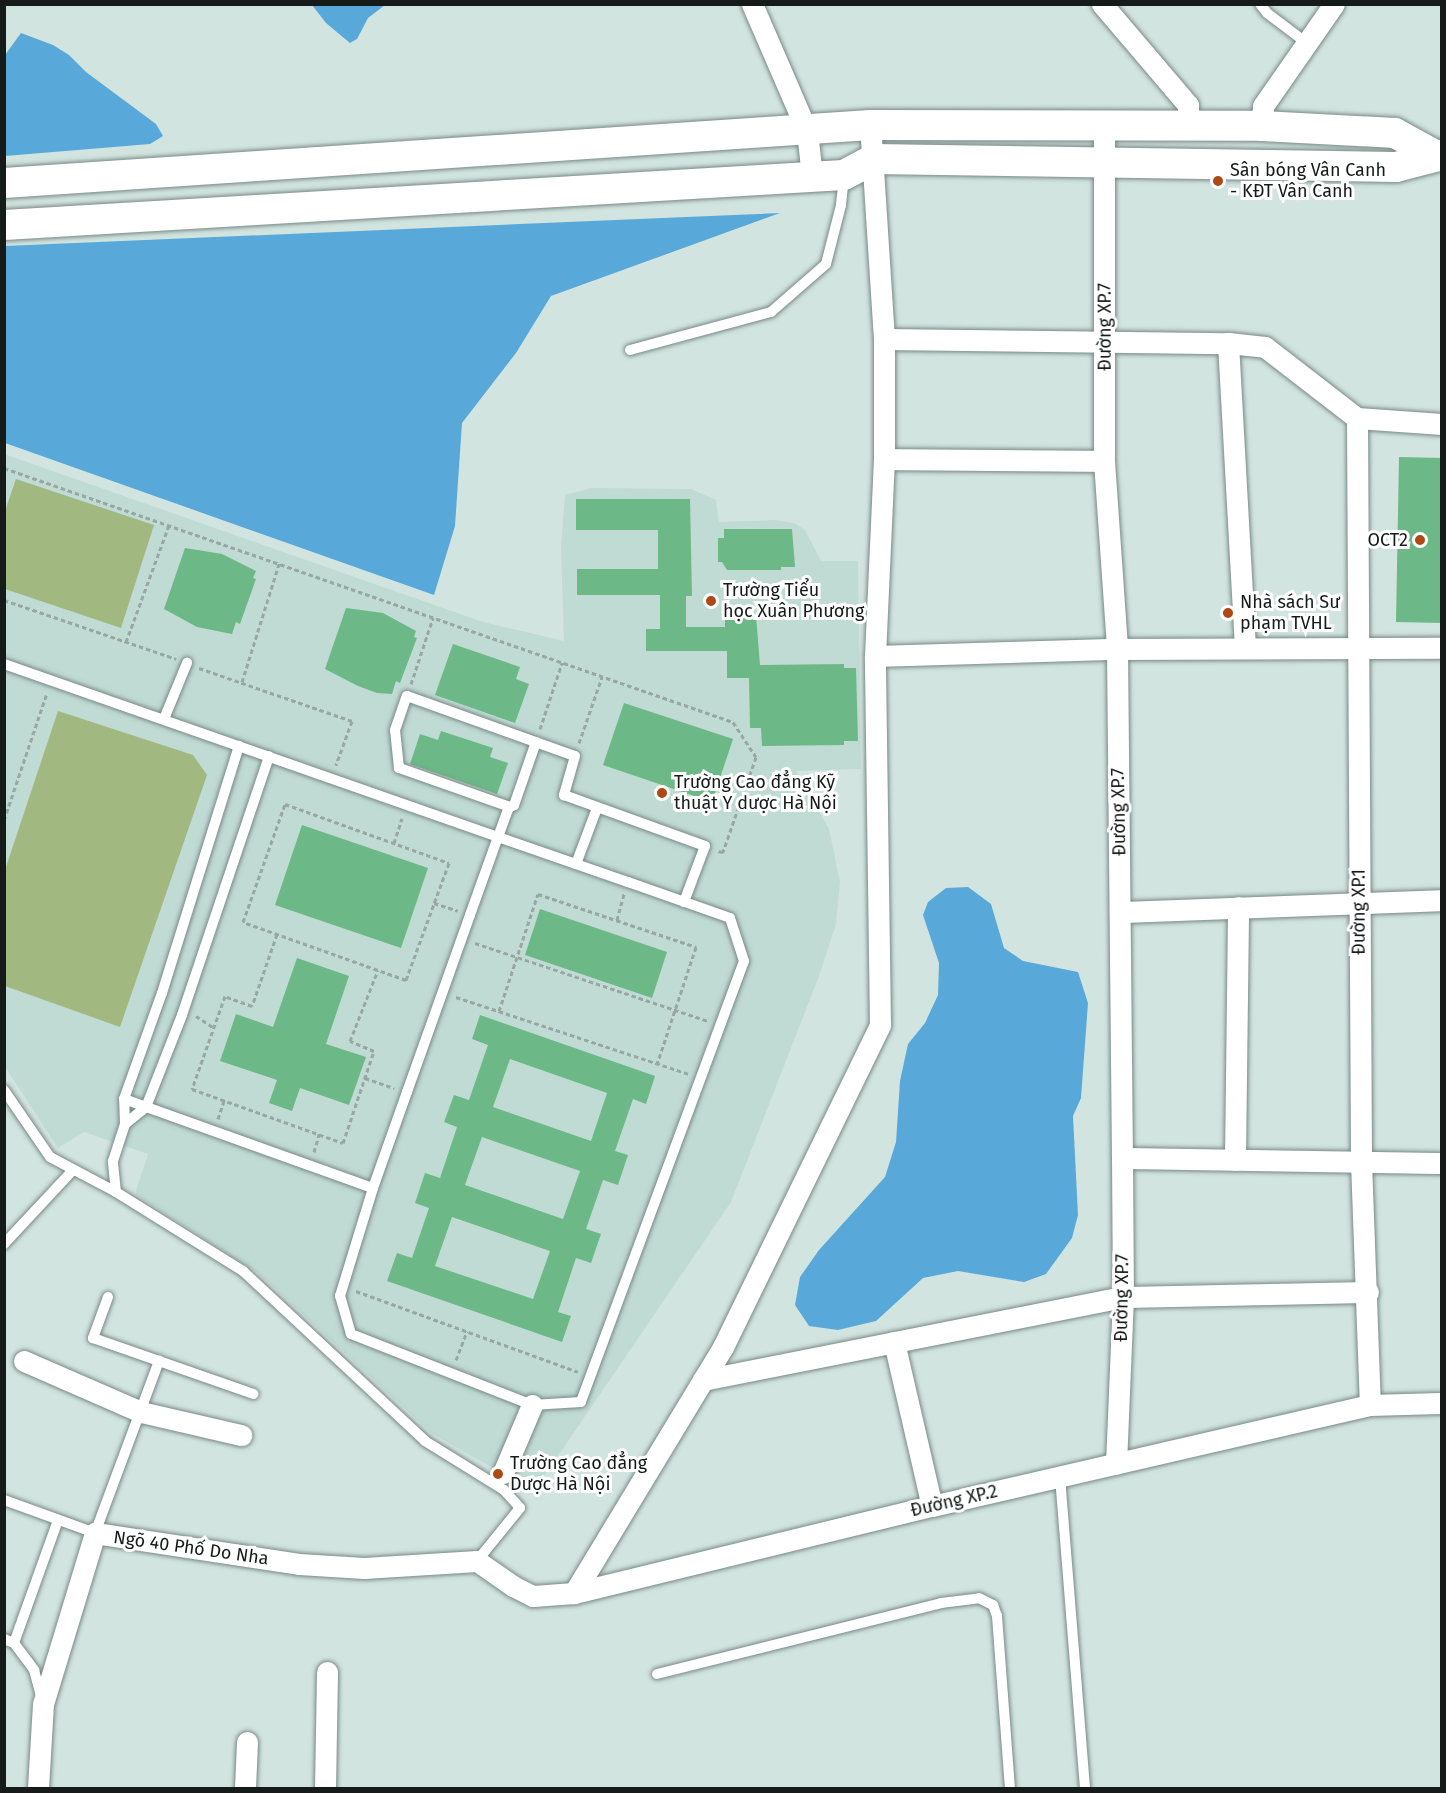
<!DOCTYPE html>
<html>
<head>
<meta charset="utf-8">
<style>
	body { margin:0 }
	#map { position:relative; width:1446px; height:1793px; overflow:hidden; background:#d2e4e0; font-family:"Fira Sans",sans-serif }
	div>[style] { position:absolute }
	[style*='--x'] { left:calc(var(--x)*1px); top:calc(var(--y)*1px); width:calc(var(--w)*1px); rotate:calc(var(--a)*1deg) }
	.built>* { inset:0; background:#c0dad4 }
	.green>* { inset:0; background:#a1b881 }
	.water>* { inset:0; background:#58a9d9 }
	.building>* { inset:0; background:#6cb987 }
	.path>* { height:3px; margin-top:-1.5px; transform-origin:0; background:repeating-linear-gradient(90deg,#98a7a4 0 4.5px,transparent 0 7.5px) }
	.roads { filter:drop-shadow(0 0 2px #798986) drop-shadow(0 0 2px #798986) }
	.lane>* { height:10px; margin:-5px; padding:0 5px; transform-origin:5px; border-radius:5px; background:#fff }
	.street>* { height:21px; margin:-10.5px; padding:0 10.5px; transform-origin:10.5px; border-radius:10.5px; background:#fff }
	.secondary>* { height:30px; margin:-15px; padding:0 15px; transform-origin:15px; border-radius:15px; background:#fff }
	.dots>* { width:16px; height:16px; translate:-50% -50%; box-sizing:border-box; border:3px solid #fff; border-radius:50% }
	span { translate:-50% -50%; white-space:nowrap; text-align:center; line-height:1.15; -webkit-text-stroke:6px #fff; paint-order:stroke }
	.poi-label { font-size:18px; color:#141b19 }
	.left { translate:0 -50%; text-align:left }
	.right { translate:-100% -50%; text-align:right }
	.street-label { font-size:18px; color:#141b19 }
	.frame { position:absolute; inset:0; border:6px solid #141b19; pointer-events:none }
</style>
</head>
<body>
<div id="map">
	<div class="built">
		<div style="clip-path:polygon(4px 454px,483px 622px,564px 641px,561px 549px,565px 495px,591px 488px,691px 489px,716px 500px,719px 522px,775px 520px,794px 523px,805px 530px,821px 561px,858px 561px,861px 769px,796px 771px,829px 829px,840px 882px,836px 924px,819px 976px,731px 1202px,534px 1491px,431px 1433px,258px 1273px,135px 1194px,148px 1154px,84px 1132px,58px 1148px,5px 1067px)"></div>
	</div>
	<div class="green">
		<div style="clip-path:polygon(16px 479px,154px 525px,121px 628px,5px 589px,5px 511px)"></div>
		<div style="clip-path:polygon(58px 711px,193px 755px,207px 775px,120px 1027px,5px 986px,5px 870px)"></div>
	</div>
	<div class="water">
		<div style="clip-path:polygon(312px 5px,385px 5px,368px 18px,357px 39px,350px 43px,326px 23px)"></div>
		<div style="clip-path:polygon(21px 33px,53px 45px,69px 55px,86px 72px,156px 124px,163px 136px,150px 144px,5px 156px,5px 55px)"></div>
		<div style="clip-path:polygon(780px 213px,551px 296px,516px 353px,462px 423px,455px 526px,434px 595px,5px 443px,5px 246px)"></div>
		<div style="clip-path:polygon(968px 887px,991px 904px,1004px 948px,1023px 961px,1078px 972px,1088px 1003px,1081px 1098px,1073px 1116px,1078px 1215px,1072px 1238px,1046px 1274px,1024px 1282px,958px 1271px,923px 1278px,876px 1321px,838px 1330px,809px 1326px,795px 1305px,800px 1277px,819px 1250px,885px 1177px,896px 1142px,900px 1081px,908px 1044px,925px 1023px,938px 995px,939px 963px,923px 915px,928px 902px,946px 888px)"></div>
	</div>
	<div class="building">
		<div style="clip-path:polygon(1399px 457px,1442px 458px,1442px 623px,1396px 622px)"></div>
		<div style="clip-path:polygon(576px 499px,690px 499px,692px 596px,686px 596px,686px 627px,725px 627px,725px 616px,756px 616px,760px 665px,844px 664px,844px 668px,856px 668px,858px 741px,844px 741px,844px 745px,762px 746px,761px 728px,750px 728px,749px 678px,727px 678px,727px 651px,646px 651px,646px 629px,660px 629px,660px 595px,577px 595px,577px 569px,658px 569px,658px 530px,576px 530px)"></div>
		<div style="clip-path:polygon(724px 529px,792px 529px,795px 567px,781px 567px,781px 570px,727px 570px,722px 562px,718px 562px,718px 538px,724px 538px)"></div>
		<div style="clip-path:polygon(185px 548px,222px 554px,256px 571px,253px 578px,256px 579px,240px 624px,236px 622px,232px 634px,197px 627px,164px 609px)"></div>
		<div style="clip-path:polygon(346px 608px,383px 613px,416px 631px,414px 637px,417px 638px,400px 683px,396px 681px,392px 694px,377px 693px,358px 686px,325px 669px)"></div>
		<div style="clip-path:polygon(453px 644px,520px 667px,516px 679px,529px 684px,515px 723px,435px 695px)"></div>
		<div style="clip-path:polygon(624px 703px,733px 739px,712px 802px,603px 765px)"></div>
		<div style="clip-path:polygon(441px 731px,493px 748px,490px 757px,508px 763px,497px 794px,410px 764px,420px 734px,438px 740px)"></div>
		<div style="clip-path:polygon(302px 825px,428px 868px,401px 948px,275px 905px)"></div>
		<div style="clip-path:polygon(540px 909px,667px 952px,652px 998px,525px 955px)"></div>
		<div style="clip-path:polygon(297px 958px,349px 976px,326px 1044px,366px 1057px,349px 1105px,300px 1088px,292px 1111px,269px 1103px,277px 1080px,220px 1061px,236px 1014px,273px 1027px)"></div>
		<div style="clip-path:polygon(evenodd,480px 1015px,655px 1076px,646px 1104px,633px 1099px,615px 1151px,628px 1155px,618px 1185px,603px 1180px,586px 1229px,601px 1234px,591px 1263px,576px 1258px,558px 1312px,571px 1316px,562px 1342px,387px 1281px,397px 1253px,412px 1258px,429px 1208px,415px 1203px,425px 1173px,440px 1178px,457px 1127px,444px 1122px,454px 1095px,469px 1100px,488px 1045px,472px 1039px,480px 1015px,510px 1059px,607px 1093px,591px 1141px,493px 1107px,510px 1059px,480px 1015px,482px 1137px,580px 1171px,563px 1219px,465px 1185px,482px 1137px,480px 1015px,452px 1217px,550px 1251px,533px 1299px,435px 1266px,452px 1217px)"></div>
	</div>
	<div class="path">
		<div style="--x:4;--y:468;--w:772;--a:19.21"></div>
		<div style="--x:733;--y:722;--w:42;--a:56.7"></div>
		<div style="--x:756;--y:757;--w:101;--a:109.2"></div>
		<div style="--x:723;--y:852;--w:5;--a:-169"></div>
		<div style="--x:4;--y:600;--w:182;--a:18.9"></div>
		<div style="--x:126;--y:642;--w:125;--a:-69.8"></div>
		<div style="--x:199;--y:668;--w:162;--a:19.1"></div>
		<div style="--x:352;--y:721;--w:47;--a:110"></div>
		<div style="--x:242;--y:682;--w:124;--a:-72.6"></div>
		<div style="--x:411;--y:684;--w:70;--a:-71.6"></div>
		<div style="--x:540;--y:729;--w:70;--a:-71.6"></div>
		<div style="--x:579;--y:743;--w:70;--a:-70.8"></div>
		<div style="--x:285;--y:804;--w:174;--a:19.8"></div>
		<div style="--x:449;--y:863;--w:125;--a:110.2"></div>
		<div style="--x:406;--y:980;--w:173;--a:-160.4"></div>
		<div style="--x:243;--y:922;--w:125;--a:-70.4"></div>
		<div style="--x:4;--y:820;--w:134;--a:-71.3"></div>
		<div style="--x:394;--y:843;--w:26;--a:-72"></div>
		<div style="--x:434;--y:903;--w:25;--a:18"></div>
		<div style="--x:617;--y:920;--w:28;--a:-75"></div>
		<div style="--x:277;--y:934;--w:76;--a:109.1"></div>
		<div style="--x:252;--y:1006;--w:29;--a:-160"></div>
		<div style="--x:225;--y:996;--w:99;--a:109.5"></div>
		<div style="--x:192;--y:1089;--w:160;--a:19.7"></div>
		<div style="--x:343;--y:1143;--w:97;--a:-71.4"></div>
		<div style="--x:374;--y:1051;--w:26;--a:-157"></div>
		<div style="--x:350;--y:1041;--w:76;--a:-68.5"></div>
		<div style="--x:475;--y:943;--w:246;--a:18.5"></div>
		<div style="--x:456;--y:997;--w:245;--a:18.3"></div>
		<div style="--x:499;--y:1011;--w:123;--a:-71.6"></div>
		<div style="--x:538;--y:894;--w:167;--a:18.5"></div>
		<div style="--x:696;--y:947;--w:123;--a:108.4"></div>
		<div style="--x:196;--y:1016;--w:20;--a:33"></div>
		<div style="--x:365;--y:1078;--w:31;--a:19"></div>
		<div style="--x:218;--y:1119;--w:20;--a:-72"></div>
		<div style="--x:314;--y:1152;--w:19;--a:-74"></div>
		<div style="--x:356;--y:1291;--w:236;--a:20"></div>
		<div style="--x:456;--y:1360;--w:31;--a:-69"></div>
	</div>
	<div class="roads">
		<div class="lane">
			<div style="--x:1260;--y:4;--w:11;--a:52"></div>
			<div style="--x:1267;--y:13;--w:51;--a:37.1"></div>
			<div style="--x:630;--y:350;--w:146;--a:-15.1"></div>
			<div style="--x:771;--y:312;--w:73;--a:-41.1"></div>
			<div style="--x:826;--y:264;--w:61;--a:-75.7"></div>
			<div style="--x:841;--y:205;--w:28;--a:-84"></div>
			<div style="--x:4;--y:664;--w:523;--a:19.3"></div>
			<div style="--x:498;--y:837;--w:138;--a:19.1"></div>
			<div style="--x:628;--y:882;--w:108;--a:19.4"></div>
			<div style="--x:730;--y:918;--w:45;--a:72"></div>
			<div style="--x:744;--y:961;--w:470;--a:110.3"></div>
			<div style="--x:581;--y:1402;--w:49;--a:176.5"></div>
			<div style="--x:532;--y:1405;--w:194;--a:-158.6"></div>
			<div style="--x:351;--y:1334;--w:40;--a:-106"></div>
			<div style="--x:340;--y:1296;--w:113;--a:-73"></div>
			<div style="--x:373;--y:1188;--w:102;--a:-70.5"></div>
			<div style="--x:407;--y:1092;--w:188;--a:-70.4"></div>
			<div style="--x:470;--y:915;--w:83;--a:-70.3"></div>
			<div style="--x:498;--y:837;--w:32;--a:-70"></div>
			<div style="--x:164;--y:719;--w:61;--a:-67.7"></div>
			<div style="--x:536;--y:742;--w:67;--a:109.2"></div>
			<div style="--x:514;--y:805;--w:4;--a:153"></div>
			<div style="--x:510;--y:807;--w:118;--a:-160.6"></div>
			<div style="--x:399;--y:768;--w:38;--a:-96"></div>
			<div style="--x:395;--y:730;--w:36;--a:-71"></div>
			<div style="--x:407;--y:696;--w:178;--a:19.7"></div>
			<div style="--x:575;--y:756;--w:41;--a:105.8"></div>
			<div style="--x:564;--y:795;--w:150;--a:19.9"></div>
			<div style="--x:705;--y:846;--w:60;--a:110.6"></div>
			<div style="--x:576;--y:864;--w:60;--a:-69.4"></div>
			<div style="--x:4;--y:1090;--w:81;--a:55.5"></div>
			<div style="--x:50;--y:1157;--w:75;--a:27.9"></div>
			<div style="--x:116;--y:1192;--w:150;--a:31.9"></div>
			<div style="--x:243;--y:1271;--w:249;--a:43"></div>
			<div style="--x:425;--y:1441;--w:93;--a:31.8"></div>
			<div style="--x:504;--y:1490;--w:24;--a:48"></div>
			<div style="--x:520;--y:1508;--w:68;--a:129.1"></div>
			<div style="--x:124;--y:1099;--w:264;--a:19.7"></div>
			<div style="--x:125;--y:1124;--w:27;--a:-39"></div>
			<div style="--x:146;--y:1107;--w:99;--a:-68.6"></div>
			<div style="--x:182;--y:1015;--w:273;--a:-71.4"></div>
			<div style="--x:116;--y:1192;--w:31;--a:-96"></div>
			<div style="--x:113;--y:1161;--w:39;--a:-72"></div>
			<div style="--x:125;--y:1124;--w:25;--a:-92"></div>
			<div style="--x:124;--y:1099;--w:113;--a:-70.3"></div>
			<div style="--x:162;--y:993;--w:259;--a:-72.7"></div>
			<div style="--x:4;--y:1244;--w:100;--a:-47"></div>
			<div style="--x:108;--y:1297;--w:44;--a:110.1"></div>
			<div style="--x:93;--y:1338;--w:170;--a:19.2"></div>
			<div style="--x:1060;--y:1477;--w:312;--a:85.4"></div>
			<div style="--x:4;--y:1500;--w:97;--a:19.9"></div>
			<div style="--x:95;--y:1533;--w:184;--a:-69.6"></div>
			<div style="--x:4;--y:1639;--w:11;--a:22"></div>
			<div style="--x:14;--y:1643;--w:34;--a:53"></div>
			<div style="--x:34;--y:1670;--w:28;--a:75"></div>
			<div style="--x:14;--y:1643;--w:131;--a:-70.3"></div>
			<div style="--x:657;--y:1674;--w:293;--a:-14"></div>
			<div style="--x:941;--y:1603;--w:38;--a:-7"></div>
			<div style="--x:979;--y:1598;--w:16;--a:27"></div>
			<div style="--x:993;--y:1605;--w:12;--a:70"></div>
			<div style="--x:997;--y:1616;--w:172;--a:85.7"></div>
		</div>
		<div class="street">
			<div style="--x:752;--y:4;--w:138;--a:66.6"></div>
			<div style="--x:807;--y:131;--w:45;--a:83.7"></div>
			<div style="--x:1102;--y:4;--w:133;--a:49.6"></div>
			<div style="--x:1188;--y:105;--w:20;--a:90"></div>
			<div style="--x:1104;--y:126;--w:335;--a:90"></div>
			<div style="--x:1104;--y:461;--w:188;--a:86"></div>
			<div style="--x:1117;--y:649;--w:509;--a:89.44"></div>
			<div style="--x:1122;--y:1158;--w:139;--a:89.6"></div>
			<div style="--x:1123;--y:1297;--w:167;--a:92.4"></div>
			<div style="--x:1262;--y:126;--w:20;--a:-87"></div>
			<div style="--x:1263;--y:106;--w:124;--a:-55.2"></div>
			<div style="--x:884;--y:339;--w:344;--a:0.7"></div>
			<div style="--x:1228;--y:343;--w:37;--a:6"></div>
			<div style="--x:1265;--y:347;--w:116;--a:37.7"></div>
			<div style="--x:1357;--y:418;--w:85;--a:4"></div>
			<div style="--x:1228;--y:343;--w:305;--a:86.8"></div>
			<div style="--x:1357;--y:418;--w:744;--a:89.69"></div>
			<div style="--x:1361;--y:1162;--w:243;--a:87.9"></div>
			<div style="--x:884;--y:459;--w:220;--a:0.5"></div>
			<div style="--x:875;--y:656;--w:242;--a:-1.7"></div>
			<div style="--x:1117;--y:649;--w:325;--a:-0.2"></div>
			<div style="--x:1120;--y:912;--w:322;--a:-2.1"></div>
			<div style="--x:1122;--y:1158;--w:320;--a:0.9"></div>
			<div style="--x:1235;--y:1160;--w:253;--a:-89.3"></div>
			<div style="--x:894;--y:1342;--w:168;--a:77"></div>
			<div style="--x:24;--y:1361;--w:128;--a:23.6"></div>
			<div style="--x:141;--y:1412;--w:103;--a:13"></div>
			<div style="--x:703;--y:1380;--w:428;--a:-11.2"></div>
			<div style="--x:1123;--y:1297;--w:245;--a:-1.2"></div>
			<div style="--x:503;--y:1473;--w:74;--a:-66.9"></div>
			<div style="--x:574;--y:1593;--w:288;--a:-58.8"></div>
			<div style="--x:723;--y:1347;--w:358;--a:-64"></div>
			<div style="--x:880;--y:1025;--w:369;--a:-90.8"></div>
			<div style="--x:875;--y:656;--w:197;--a:-87.4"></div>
			<div style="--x:884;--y:459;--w:120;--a:-90"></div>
			<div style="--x:884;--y:339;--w:214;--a:-93.7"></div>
			<div style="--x:38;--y:1788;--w:84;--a:-86.6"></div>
			<div style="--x:43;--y:1704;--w:179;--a:-73.1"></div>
			<div style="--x:95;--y:1533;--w:206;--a:8.6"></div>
			<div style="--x:299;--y:1564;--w:65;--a:3.5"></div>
			<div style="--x:364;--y:1568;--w:113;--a:-3.5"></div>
			<div style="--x:477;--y:1561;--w:44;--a:34.8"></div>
			<div style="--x:513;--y:1586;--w:22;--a:27"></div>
			<div style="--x:533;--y:1596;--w:41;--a:-4.2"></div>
			<div style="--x:574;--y:1593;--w:368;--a:-13.7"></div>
			<div style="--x:932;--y:1506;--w:449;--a:-13"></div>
			<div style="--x:1370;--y:1405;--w:72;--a:-1.6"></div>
			<div style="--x:245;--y:1788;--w:46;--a:-87.5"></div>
			<div style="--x:325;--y:1788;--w:116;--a:-89"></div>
		</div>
		<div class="secondary">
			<div style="--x:4;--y:183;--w:868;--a:-3.83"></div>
			<div style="--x:870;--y:125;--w:392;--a:0.1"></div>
			<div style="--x:1262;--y:126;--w:133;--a:3"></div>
			<div style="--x:1395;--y:133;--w:46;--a:28.8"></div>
			<div style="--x:4;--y:225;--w:841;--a:-3.41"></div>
			<div style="--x:844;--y:175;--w:34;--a:-28"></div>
			<div style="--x:874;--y:159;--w:522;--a:0.88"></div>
			<div style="--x:1396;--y:167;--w:48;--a:-14.6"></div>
		</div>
	</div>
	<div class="dots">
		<div style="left:1218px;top:181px;background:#ad4914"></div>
		<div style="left:1420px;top:540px;background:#ad4914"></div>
		<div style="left:711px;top:601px;background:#ad4914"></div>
		<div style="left:1228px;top:613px;background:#ad4914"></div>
		<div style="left:662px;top:793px;background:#ad4914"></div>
		<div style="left:498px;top:1474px;background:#ad4914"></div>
	</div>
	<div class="poi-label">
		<span class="left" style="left:1230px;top:181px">Sân bóng Vân Canh<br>- KĐT Vân Canh</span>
		<span class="right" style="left:1408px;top:540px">OCT2</span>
		<span class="left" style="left:723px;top:601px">Trường Tiểu<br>học Xuân Phương</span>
		<span class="left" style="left:1240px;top:613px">Nhà sách Sư<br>phạm TVHL</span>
		<span class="left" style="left:674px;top:793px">Trường Cao đẳng Kỹ<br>thuật Y dược Hà Nội</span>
		<span class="left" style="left:510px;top:1474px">Trường Cao đẳng<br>Dược Hà Nội</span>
	</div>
	<div class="street-label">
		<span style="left:1105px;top:327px;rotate:-90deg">Đường XP.7</span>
		<span style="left:1119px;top:812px;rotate:-91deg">Đường XP.7</span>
		<span style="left:1359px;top:912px;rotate:-90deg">Đường XP.1</span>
		<span style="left:1122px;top:1298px;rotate:-89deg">Đường XP.7</span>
		<span style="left:954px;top:1501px;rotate:-13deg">Đường XP.2</span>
		<span style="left:191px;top:1548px;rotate:8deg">Ngõ 40 Phố Do Nha</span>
	</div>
	<div class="frame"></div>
</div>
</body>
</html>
